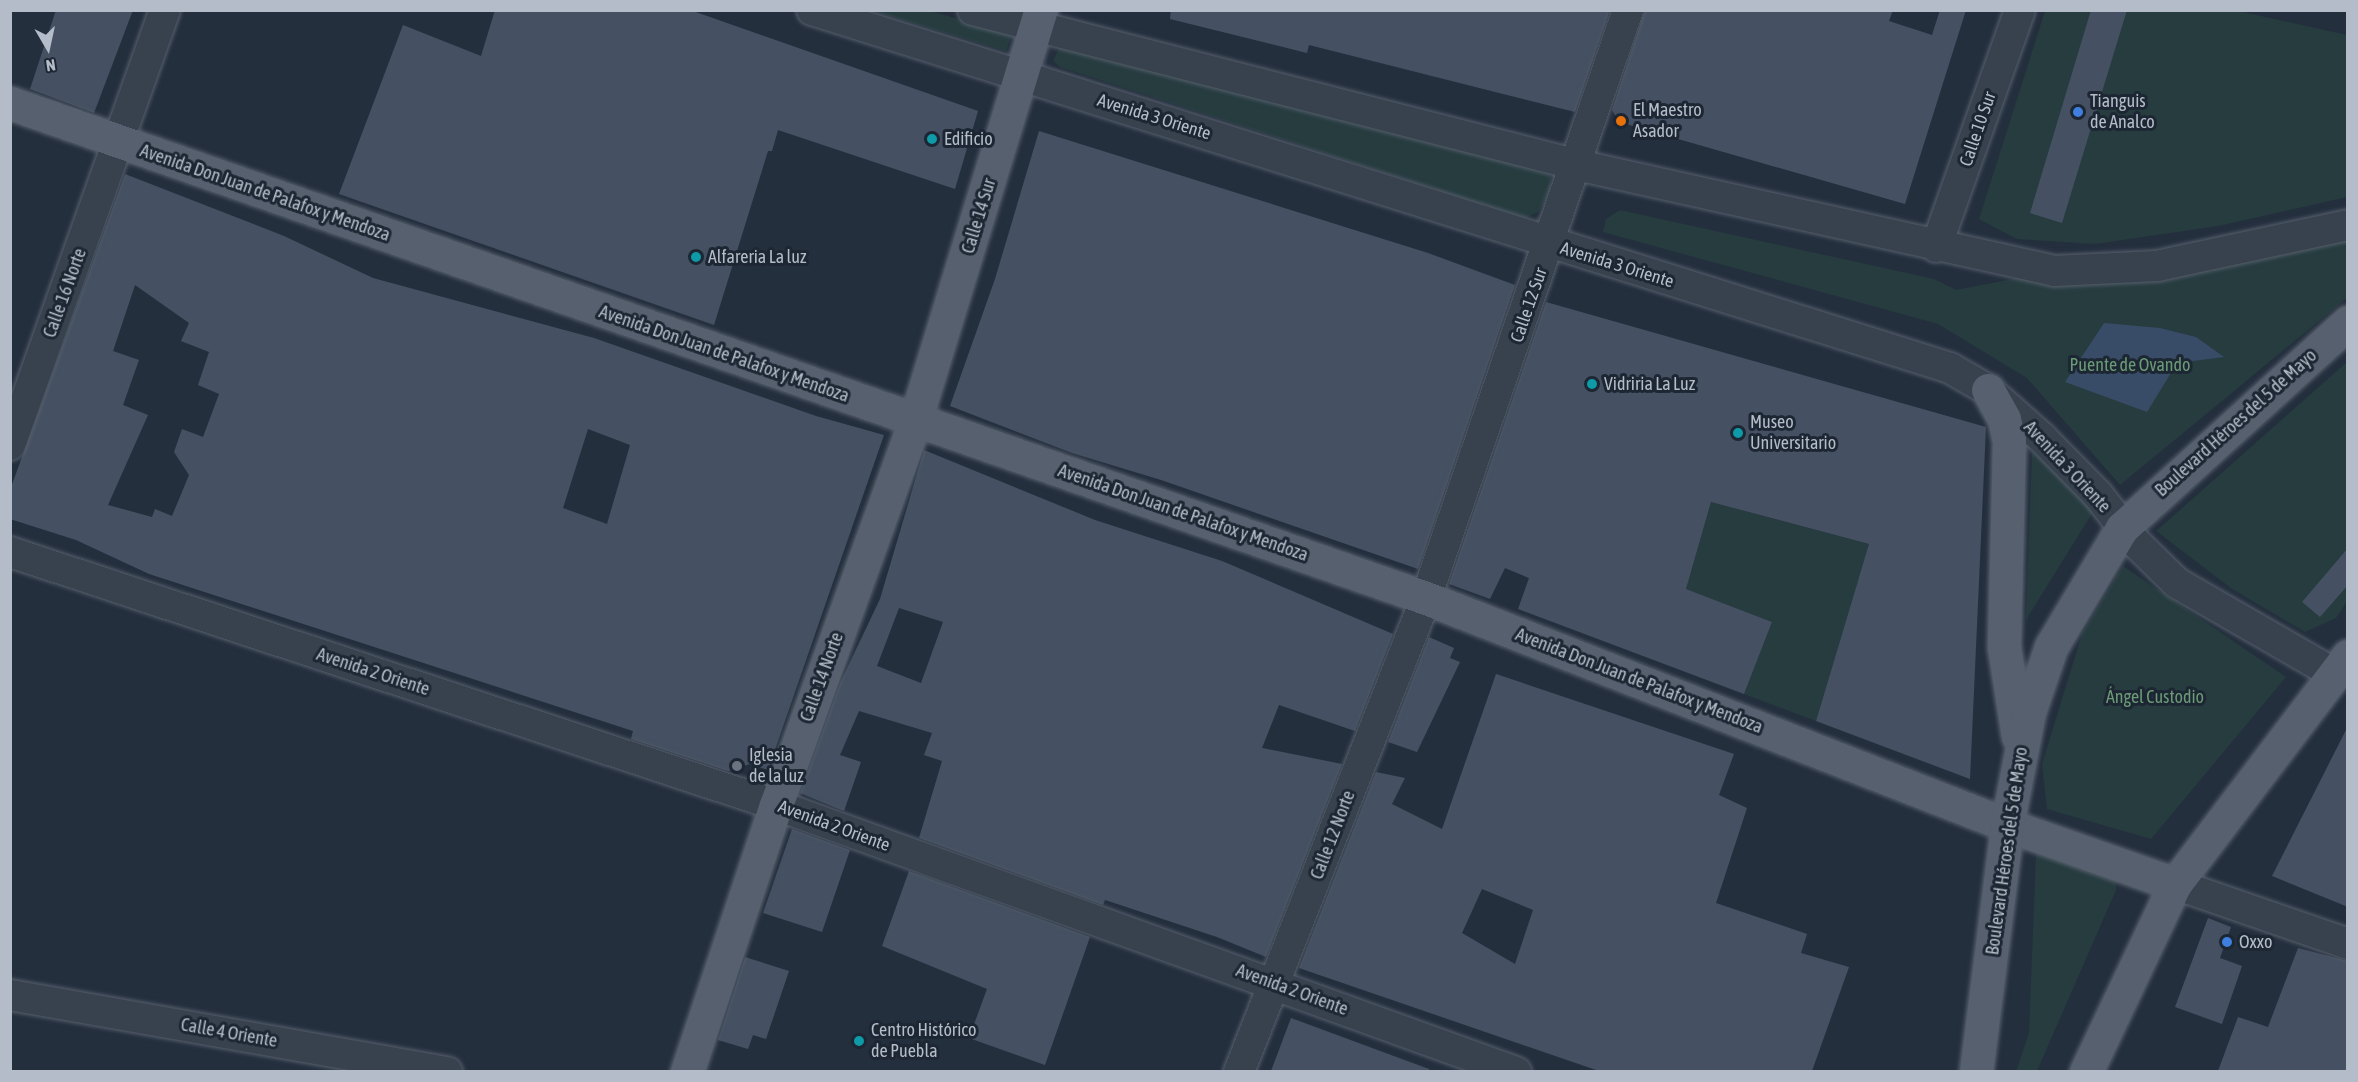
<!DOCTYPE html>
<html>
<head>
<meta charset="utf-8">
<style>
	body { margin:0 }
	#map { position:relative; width:2358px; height:1082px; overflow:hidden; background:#242f3e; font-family:"Asap Condensed",sans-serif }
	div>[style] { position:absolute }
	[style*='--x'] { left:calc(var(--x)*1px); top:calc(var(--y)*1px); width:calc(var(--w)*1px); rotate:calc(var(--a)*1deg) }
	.green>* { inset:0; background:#263c3f }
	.water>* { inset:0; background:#394c67 }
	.building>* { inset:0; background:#455162 }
	.roads { filter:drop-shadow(0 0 2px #565f6c) drop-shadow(0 0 2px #565f6c) }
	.minor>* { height:30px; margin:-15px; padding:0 15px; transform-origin:15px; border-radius:15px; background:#38414e }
	.major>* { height:33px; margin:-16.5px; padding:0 16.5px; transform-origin:16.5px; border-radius:16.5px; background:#56606e }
	.dots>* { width:16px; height:16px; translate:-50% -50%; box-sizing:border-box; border:3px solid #1d2633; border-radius:50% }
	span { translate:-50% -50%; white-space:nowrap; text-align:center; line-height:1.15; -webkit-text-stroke:6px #1d2633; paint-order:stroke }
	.poi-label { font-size:18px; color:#b4bcc9 }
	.left { translate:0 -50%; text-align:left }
	.street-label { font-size:18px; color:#b4bcc9 }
	.park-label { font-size:18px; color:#6b9a76 }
	.frame { position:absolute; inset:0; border:12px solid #b4bcc9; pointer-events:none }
	.north { position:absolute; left:18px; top:18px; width:60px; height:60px; -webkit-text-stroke:4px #1d2633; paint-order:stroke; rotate:171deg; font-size:16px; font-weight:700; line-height:24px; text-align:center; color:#b4bcc9 }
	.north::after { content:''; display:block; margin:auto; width:21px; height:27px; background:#b4bcc9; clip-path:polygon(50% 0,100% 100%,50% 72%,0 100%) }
</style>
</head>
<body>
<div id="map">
	<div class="green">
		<div style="clip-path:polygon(873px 11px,930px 11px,1012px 34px,1006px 51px)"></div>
		<div style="clip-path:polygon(2045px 11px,2238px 11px,2347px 35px,2347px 197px,2218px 226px,2095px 244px,2017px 239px,1979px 219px)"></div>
		<div style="clip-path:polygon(1065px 47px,1543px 164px,1551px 178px,1550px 192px,1538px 212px,1525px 218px,1060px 67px,1053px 61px,1059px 48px)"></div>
		<div style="clip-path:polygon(1620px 210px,1934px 279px,1956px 290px,2023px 277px,2164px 281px,2347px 231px,2347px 298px,2120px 485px,2027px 378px,1938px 324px,1603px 232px,1606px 219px)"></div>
		<div style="clip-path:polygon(2347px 362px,2348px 600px,2336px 618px,2305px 632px,2232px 589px,2156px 531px)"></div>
		<div style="clip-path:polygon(2040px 450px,2096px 507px,2026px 620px,2032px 452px)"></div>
		<div style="clip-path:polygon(1711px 502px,1913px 556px,1888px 589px,1858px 581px,1816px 721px,1744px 694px,1772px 622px,1686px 589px)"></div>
		<div style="clip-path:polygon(2123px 566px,2286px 677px,2151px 839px,2047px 809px,2042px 764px,2082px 634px)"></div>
		<div style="clip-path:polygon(2045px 847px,2116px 878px,2116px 890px,2037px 1071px,2016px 1072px,2029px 1033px,2036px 855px)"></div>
	</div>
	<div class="water">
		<div style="clip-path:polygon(2104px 323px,2160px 328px,2196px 337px,2224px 357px,2177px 363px,2147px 412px,2065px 382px)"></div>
	</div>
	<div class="building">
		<div style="clip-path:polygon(56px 10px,133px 10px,94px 113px,30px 89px)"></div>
		<div style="clip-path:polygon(495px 10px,690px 10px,978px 111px,955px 189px,778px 130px,772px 151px,768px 151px,714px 325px,339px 194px,403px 25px,481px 56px)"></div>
		<div style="clip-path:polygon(1171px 10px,1610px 10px,1575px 112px,1309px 45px,1307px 53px,1170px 19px)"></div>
		<div style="clip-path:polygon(1645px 10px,1893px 10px,1889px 21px,1932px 35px,1940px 10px,1966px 10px,1905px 204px,1619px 122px,1612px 110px)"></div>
		<div style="clip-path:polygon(2091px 10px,2127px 10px,2062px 223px,2030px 213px)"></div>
		<div style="clip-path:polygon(1039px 131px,1428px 253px,1515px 285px,1418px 569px,1161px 480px,1072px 453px,950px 406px,995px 279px)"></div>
		<div style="clip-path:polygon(evenodd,125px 174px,284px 236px,373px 278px,594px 338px,816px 416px,884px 435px,768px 770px,750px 764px,728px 771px,631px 739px,633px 731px,149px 574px,76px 540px,10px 519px,10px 490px,125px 174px,135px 285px,189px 323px,181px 341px,209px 352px,198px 385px,219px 394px,203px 437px,182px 429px,174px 452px,189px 475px,172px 516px,155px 509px,152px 517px,108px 505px,148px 415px,123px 405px,139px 360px,113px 351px,135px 285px,125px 174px,588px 429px,630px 445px,607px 524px,563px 508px,588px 429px)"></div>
		<div style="clip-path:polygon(1546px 302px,1986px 427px,1970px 779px,1816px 721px,1869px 544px,1711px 502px,1686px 589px,1772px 622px,1744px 694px,1518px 609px,1529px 578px,1505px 568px,1490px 599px,1449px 584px)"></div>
		<div style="clip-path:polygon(evenodd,924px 450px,1095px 520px,1222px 561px,1393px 634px,1355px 731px,1279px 705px,1262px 748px,1342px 764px,1266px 957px,1217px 937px,1105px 900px,1103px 905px,919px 838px,942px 761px,924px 755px,932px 733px,859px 711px,840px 755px,861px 762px,844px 811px,800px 793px,840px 683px,880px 599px,924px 450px,899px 608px,943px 622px,921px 683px,877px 666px,899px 608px)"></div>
		<div style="clip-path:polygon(2348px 548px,2348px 585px,2320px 617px,2302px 602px)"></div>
		<div style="clip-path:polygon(1429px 637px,1454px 648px,1450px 658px,1460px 662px,1417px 752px,1388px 742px)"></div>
		<div style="clip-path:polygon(evenodd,1496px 674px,1734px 754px,1719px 795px,1747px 808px,1716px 903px,1807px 934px,1801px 953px,1849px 967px,1812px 1071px,1599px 1071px,1299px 968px,1376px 772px,1405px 778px,1392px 804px,1442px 829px,1496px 674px,1482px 889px,1533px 910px,1515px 964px,1462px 933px,1482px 889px)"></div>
		<div style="clip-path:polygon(2348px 726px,2348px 907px,2272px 876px)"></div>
		<div style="clip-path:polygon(792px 829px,850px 850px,822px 932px,763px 913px)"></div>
		<div style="clip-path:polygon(909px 871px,1090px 937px,1045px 1065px,969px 1038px,987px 989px,882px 946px)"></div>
		<div style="clip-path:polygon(2208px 918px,2231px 927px,2220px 958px,2242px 966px,2222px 1024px,2175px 1007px)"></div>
		<div style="clip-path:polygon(2298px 948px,2348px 961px,2348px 1071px,2218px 1071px,2238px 1017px,2268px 1027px)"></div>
		<div style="clip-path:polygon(745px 957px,789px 971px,766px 1039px,753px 1035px,748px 1049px,718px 1040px)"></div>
		<div style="clip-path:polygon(1291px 1018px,1429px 1069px,1429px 1071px,1271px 1071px)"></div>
	</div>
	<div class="roads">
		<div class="minor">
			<div style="--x:812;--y:10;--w:1193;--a:17.46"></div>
			<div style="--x:1950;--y:368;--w:44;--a:30.1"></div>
			<div style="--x:1988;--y:390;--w:72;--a:41.6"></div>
			<div style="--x:2042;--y:438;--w:80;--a:45.5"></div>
			<div style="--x:2098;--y:495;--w:58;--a:52"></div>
			<div style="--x:2134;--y:541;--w:60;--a:44.3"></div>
			<div style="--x:2177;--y:583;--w:180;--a:30"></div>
			<div style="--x:973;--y:10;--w:624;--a:14.39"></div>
			<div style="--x:1577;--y:165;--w:489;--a:12.5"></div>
			<div style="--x:2054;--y:271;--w:103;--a:-2.8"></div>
			<div style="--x:2157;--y:266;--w:195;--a:-12.1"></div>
			<div style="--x:1936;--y:247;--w:251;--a:-70.5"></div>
			<div style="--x:10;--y:445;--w:462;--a:-70.4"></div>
			<div style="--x:10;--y:552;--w:807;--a:18.28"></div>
			<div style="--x:776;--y:805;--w:787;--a:19.84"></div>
			<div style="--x:2175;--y:884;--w:183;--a:19.1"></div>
			<div style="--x:10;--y:995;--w:444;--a:10"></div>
			<div style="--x:1239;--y:1072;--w:510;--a:-68.47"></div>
			<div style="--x:1426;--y:598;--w:622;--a:-71.04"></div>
		</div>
		<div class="major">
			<div style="--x:10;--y:103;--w:1500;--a:19.27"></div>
			<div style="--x:1426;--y:598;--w:624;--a:21.34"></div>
			<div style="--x:2007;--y:825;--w:178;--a:19.4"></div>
			<div style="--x:1988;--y:390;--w:33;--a:61"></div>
			<div style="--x:2004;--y:419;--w:22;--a:77"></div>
			<div style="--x:2009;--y:440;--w:207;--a:91.4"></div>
			<div style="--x:2004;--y:647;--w:90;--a:81.1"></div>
			<div style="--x:687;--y:1072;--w:281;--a:-71.6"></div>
			<div style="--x:776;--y:805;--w:408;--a:-70.1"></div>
			<div style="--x:915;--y:421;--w:430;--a:-73"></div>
			<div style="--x:1976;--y:1072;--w:249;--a:-82.8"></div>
			<div style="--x:2007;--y:825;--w:115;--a:-79"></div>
			<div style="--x:2029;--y:712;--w:69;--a:-71.3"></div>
			<div style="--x:2051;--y:647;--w:139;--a:-59.2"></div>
			<div style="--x:2122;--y:528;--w:306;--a:-42.3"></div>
			<div style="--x:2086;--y:1072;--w:208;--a:-64.7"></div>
			<div style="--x:2175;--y:884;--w:286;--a:-52.8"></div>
		</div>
	</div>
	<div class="dots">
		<div style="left:2078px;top:112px;background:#3f7fe0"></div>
		<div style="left:1621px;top:121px;background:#e8710a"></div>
		<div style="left:932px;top:139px;background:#0f9aa8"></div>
		<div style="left:696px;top:257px;background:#0f9aa8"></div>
		<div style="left:1592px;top:384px;background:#0f9aa8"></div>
		<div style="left:1738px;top:433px;background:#0f9aa8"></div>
		<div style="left:737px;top:766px;background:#6b7280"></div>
		<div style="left:2227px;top:942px;background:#3f7fe0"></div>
		<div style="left:859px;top:1041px;background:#0f9aa8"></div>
	</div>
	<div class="poi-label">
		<span class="left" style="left:2090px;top:112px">Tianguis<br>de Analco</span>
		<span class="left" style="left:1633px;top:121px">El Maestro<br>Asador</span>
		<span class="left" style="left:944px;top:139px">Edificio</span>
		<span class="left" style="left:708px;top:257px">Alfareria La luz</span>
		<span class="left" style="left:1604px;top:384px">Vidriria La Luz</span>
		<span class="left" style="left:1750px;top:433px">Museo<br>Universitario</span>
		<span class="left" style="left:749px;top:766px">Iglesia<br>de la luz</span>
		<span class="left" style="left:2239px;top:942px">Oxxo</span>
		<span class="left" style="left:871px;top:1041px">Centro Histórico<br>de Puebla</span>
	</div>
	<div class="street-label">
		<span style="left:1154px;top:117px;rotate:17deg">Avenida 3 Oriente</span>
		<span style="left:1978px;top:129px;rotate:-71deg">Calle 10 Sur</span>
		<span style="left:265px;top:193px;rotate:19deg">Avenida Don Juan de Palafox y Mendoza</span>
		<span style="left:979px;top:216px;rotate:-73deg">Calle 14 Sur</span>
		<span style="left:1617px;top:265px;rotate:17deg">Avenida 3 Oriente</span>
		<span style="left:65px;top:293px;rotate:-70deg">Calle 16 Norte</span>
		<span style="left:1529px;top:305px;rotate:-71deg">Calle 12 Sur</span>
		<span style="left:724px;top:354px;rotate:19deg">Avenida Don Juan de Palafox y Mendoza</span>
		<span style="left:2236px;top:423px;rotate:-42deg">Boulevard Héroes del 5 de Mayo</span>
		<span style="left:2067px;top:467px;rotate:47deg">Avenida 3 Oriente</span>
		<span style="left:1183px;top:513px;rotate:19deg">Avenida Don Juan de Palafox y Mendoza</span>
		<span style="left:373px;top:672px;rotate:18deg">Avenida 2 Oriente</span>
		<span style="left:822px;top:677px;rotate:-70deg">Calle 14 Norte</span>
		<span style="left:1639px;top:681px;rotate:21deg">Avenida Don Juan de Palafox y Mendoza</span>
		<span style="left:834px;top:826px;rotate:20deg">Avenida 2 Oriente</span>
		<span style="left:1333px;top:835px;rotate:-69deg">Calle 12 Norte</span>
		<span style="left:2007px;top:851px;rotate:-82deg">Boulevard Héroes del 5 de Mayo</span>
		<span style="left:1292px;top:990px;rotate:20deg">Avenida 2 Oriente</span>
		<span style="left:229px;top:1033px;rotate:10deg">Calle 4 Oriente</span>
	</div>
	<div class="park-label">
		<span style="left:2130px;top:365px">Puente de Ovando</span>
		<span style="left:2155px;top:697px">Ángel Custodio</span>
	</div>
	<div class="frame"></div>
	<div class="north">N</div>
</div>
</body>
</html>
